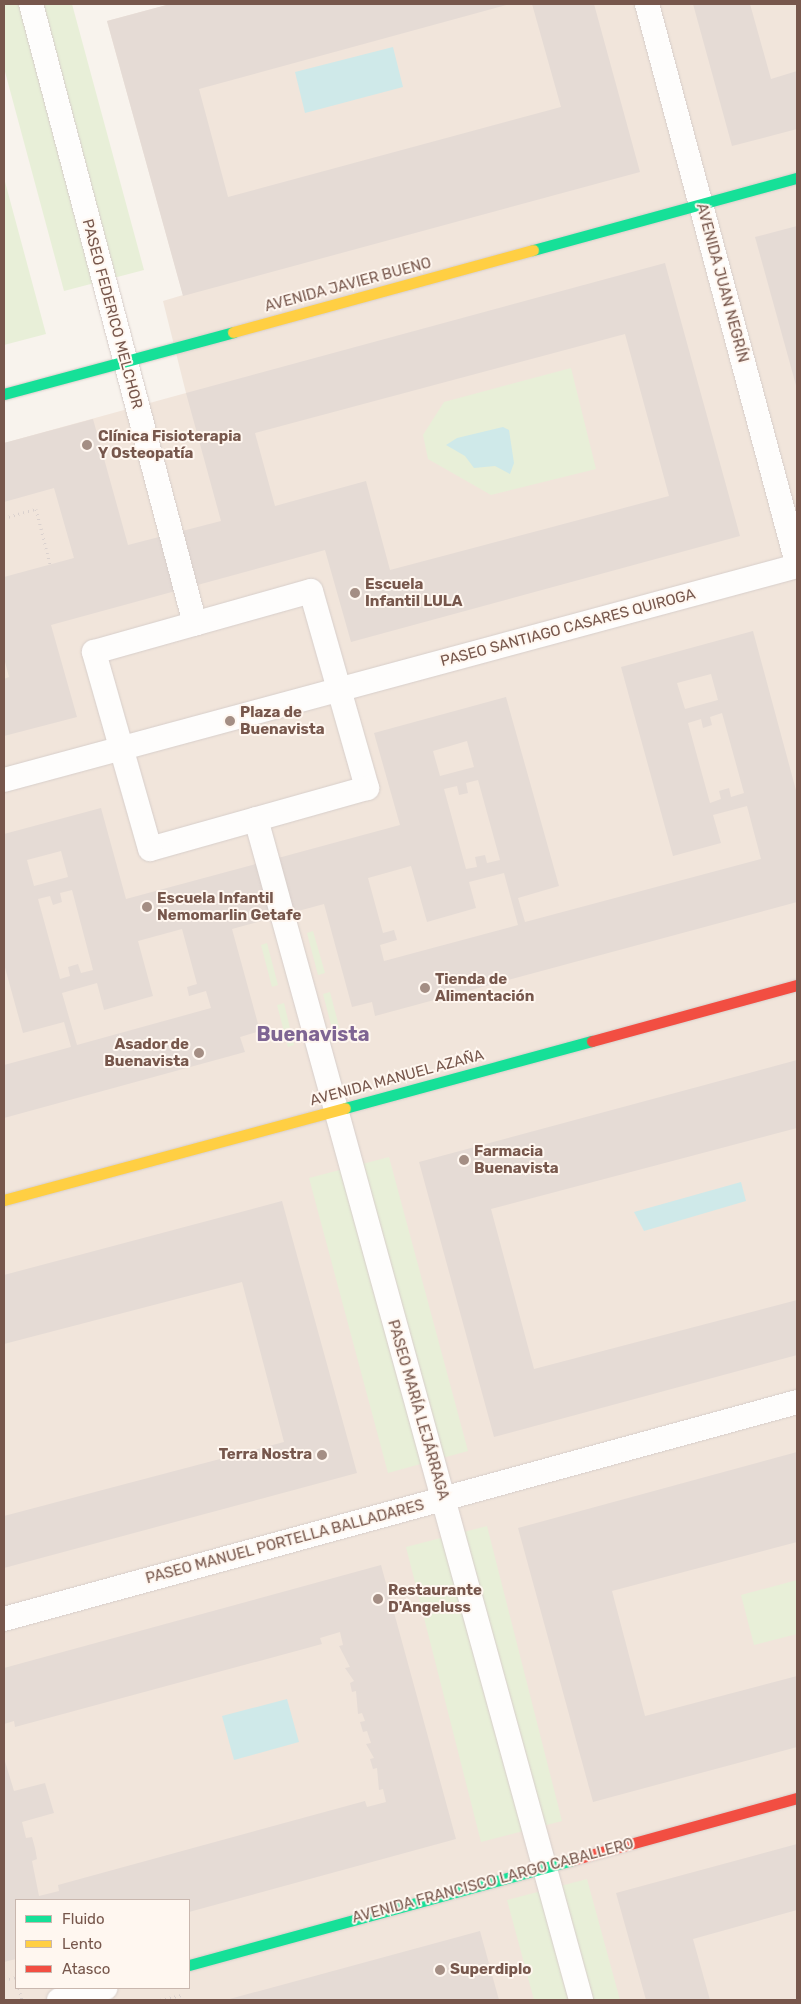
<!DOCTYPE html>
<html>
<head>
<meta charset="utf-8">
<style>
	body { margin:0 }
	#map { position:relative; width:801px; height:2004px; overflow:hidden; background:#f8f3ed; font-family:Rubik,sans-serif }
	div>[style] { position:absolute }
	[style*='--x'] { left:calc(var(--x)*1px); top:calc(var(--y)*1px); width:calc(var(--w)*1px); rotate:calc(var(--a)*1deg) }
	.residential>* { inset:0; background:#f1e5db }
	.green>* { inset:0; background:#e8efd8 }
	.water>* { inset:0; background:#cfe9e9 }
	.building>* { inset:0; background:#e5dbd5 }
	.path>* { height:3px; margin-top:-1.5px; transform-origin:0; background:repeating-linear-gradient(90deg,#dad1ce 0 1px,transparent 0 5px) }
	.roads { filter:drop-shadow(0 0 1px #d7ceca) drop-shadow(0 0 1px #d7ceca) }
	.street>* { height:24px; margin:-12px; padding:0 12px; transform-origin:12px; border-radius:12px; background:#fefdfc }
	.fast>* { height:11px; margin:-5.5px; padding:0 5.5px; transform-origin:5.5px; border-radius:5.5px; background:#16e098 }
	.slow>* { height:11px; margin:-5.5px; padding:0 5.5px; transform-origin:5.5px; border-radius:5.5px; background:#ffcf43 }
	.jam>* { height:11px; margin:-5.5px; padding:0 5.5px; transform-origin:5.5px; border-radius:5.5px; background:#f24e42 }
	.dots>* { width:14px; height:14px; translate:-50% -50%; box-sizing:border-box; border:2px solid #fff7f0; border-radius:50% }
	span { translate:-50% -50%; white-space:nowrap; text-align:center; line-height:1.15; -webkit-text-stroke:4px #fff7f0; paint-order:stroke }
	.street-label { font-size:15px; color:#77574c }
	.poi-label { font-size:15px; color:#77574c; font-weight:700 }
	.left { translate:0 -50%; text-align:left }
	.right { translate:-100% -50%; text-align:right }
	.district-label { font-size:20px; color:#7e6593; font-weight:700 }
	.frame { position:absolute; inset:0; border:5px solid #77574c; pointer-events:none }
	.legend { position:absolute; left:15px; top:1899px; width:175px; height:90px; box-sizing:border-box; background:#fff7f0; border:1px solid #c9b7ae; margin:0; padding:6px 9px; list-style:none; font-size:15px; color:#77574c }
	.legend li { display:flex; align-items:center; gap:10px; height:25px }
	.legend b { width:25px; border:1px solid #c9b7ae }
</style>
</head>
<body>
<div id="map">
	<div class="residential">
		<div style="clip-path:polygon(evenodd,171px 4px,797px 4px,797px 2000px,4px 2000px,4px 443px,186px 393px,163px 301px,183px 295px,107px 21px,171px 4px,16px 1900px,189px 1900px,189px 1988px,16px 1988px,16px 1900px)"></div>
	</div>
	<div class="green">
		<div style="clip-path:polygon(4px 4px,72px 4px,144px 270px,64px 291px,4px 68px)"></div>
		<div style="clip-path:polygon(4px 178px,46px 334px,4px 345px)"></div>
		<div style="clip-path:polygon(571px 368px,596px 469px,491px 495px,428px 459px,423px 435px,444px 402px)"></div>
		<div style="clip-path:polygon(313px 931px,325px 973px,318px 975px,307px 933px)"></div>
		<div style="clip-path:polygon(267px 943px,278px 985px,272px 987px,261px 945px)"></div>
		<div style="clip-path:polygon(330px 992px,341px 1034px,334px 1036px,323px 994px)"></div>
		<div style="clip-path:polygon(284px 1003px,294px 1045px,288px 1047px,277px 1005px)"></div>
		<div style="clip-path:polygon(389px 1157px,468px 1451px,388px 1473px,309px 1178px)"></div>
		<div style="clip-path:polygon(487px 1526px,562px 1821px,481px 1842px,406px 1547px)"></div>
		<div style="clip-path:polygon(797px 1580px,797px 1634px,754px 1645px,741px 1595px)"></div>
		<div style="clip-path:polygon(587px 1879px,620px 2000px,534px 2000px,507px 1900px)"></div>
	</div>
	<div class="water">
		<div style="clip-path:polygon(393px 47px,403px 87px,305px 113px,295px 72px)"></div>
		<div style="clip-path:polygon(503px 427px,509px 430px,514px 463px,510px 474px,495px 466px,474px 468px,465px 456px,446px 445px,457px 438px)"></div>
		<div style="clip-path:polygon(741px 1182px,746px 1201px,644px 1231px,634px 1212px)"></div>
		<div style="clip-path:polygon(287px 1699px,299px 1742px,234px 1760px,222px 1716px)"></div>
	</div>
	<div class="building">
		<div style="clip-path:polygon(170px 4px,510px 4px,199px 89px,228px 197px,561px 107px,532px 4px,594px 4px,640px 172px,183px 296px,107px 21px)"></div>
		<div style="clip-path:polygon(693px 4px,750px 4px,771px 79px,797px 71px,797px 129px,732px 146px)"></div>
		<div style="clip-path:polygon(797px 226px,797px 389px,755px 237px)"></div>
		<div style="clip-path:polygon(evenodd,665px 263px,740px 536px,351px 642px,325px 550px,51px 625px,77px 717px,4px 736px,4px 679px,9px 677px,4px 658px,4px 577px,74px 558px,54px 488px,4px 502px,4px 443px,93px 419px,128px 545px,221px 521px,186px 393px,665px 263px,625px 334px,669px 496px,390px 570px,366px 481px,275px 506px,255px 433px,625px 334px)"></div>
		<div style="clip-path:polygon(evenodd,753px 631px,797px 794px,797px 902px,375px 1016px,372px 1002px,352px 1007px,324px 904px,232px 929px,260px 1031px,240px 1037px,245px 1052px,4px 1118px,4px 1065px,71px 1047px,64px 1022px,23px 1033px,4px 964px,4px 834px,101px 808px,126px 899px,400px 825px,374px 733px,506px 697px,559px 886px,518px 898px,525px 922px,761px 859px,747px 806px,713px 815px,721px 843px,673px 856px,621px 667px,753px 631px,711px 674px,718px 700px,685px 709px,677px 683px,711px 674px,753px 631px,722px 713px,744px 793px,731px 797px,729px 788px,719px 791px,721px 799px,710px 803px,688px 723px,701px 719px,703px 728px,712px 725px,710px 717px,722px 713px,753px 631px,467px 741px,474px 767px,440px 776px,433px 751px,467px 741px,753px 631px,478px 780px,500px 860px,487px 863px,485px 855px,475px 857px,477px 867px,466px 869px,444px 789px,457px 786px,459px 795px,468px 793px,466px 783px,478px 780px,753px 631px,61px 851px,68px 877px,34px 886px,27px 860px,61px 851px,753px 631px,411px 866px,427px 922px,476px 908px,469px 882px,504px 873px,518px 925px,384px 961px,380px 945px,397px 940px,394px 930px,383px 933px,368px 878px,411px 866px,753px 631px,72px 890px,93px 970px,81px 973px,78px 964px,68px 967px,70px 976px,60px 979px,38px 899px,50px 896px,53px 905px,62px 902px,60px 893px,72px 890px,753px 631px,182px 929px,197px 984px,187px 987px,189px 996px,206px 991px,211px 1008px,77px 1045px,62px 993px,97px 983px,104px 1010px,153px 996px,138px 941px,182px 929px)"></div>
		<div style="clip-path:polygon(797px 1060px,797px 1128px,491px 1209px,534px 1369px,797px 1300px,797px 1355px,494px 1437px,419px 1162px)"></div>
		<div style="clip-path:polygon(282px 1201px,357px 1473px,4px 1568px,4px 1516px,284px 1442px,242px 1282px,4px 1344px,4px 1275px)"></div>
		<div style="clip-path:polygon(797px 1452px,797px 1542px,612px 1591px,645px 1716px,797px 1676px,797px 1747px,593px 1802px,518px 1528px)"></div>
		<div style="clip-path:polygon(381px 1565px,456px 1839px,189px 1912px,189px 1900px,16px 1900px,16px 1959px,4px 1962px,4px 1758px,14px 1791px,45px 1783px,54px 1813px,22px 1822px,26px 1838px,32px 1837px,35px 1848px,37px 1859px,32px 1861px,39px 1896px,59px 1891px,58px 1885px,365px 1801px,367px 1807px,386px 1802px,383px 1789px,379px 1790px,377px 1768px,373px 1769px,370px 1759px,374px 1758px,366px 1744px,371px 1743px,367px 1731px,363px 1732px,360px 1722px,365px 1721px,362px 1713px,358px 1714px,356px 1691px,352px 1692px,350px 1683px,354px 1681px,345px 1668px,350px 1667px,339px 1646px,343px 1645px,340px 1632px,320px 1638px,322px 1644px,15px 1727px,14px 1721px,4px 1724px,4px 1668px)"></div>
		<div style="clip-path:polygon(797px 1844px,797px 1910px,693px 1939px,710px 2000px,646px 2000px,616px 1893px)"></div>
		<div style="clip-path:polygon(480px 1931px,499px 2000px,226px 2000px)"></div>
	</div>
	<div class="path">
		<div style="--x:4;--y:518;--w:33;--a:-16"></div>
		<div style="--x:36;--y:509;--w:57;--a:75.7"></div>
		<div style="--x:4;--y:1980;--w:12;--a:-14"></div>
		<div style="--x:19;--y:1988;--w:12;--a:76"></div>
		<div style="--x:160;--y:2000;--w:22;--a:-13"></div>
	</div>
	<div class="roads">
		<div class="street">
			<div style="--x:31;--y:4;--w:641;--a:75.18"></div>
			<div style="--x:647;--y:4;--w:579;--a:74.98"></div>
			<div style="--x:311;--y:591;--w:205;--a:74.1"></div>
			<div style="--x:367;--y:788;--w:225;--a:164.3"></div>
			<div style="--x:150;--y:849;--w:205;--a:-105.9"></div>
			<div style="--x:94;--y:652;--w:225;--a:-15.7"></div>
			<div style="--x:4;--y:780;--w:821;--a:-15.1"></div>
			<div style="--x:256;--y:819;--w:1225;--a:74.61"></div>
			<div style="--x:4;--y:1619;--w:822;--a:-15.3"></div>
			<div style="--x:59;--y:2000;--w:48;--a:-14.6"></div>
		</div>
		<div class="fast">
			<div style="--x:533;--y:250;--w:274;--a:-15.3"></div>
			<div style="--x:4;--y:394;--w:237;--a:-15.1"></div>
			<div style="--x:345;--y:1108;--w:256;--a:-15.2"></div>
			<div style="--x:189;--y:1965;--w:397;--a:-15.3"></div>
		</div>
		<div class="slow">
			<div style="--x:233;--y:332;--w:311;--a:-15.3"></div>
			<div style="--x:4;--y:1200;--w:353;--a:-15.1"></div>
		</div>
		<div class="jam">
			<div style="--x:592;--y:1041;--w:213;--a:-15.3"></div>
			<div style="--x:572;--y:1860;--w:233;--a:-15.4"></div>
		</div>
	</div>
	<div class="dots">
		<div style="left:87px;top:445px;background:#a48e84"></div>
		<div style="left:355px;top:593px;background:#a48e84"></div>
		<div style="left:230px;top:721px;background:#a48e84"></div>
		<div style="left:147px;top:907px;background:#a48e84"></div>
		<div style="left:425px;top:988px;background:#a48e84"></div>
		<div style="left:199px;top:1053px;background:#a48e84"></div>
		<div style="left:464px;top:1160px;background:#a48e84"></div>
		<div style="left:322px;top:1455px;background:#a48e84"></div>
		<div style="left:378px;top:1599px;background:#a48e84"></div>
		<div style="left:440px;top:1970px;background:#a48e84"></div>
	</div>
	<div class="street-label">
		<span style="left:722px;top:283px;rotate:75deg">AVENIDA JUAN NEGRÍN</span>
		<span style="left:348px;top:285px;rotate:-15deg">AVENIDA JAVIER BUENO</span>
		<span style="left:112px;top:314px;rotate:75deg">PASEO FEDERICO MELCHOR</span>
		<span style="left:568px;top:628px;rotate:-15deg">PASEO SANTIAGO CASARES QUIROGA</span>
		<span style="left:397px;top:1078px;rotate:-15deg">AVENIDA MANUEL AZAÑA</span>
		<span style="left:418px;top:1410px;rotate:74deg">PASEO MARÍA LEJÁRRAGA</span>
		<span style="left:285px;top:1542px;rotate:-15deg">PASEO MANUEL PORTELLA BALLADARES</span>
		<span style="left:493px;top:1881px;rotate:-15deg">AVENIDA FRANCISCO LARGO CABALLERO</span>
	</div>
	<div class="poi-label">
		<span class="left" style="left:98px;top:445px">Clínica Fisioterapia<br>Y Osteopatía</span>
		<span class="left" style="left:365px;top:593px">Escuela<br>Infantil LULA</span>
		<span class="left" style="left:240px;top:721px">Plaza de<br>Buenavista</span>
		<span class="left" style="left:157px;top:907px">Escuela Infantil<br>Nemomarlin Getafe</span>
		<span class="left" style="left:435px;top:988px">Tienda de<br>Alimentación</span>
		<span class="right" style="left:189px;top:1053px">Asador de<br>Buenavista</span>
		<span class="left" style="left:474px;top:1160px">Farmacia<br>Buenavista</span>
		<span class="right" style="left:312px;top:1455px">Terra Nostra</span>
		<span class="left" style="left:388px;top:1599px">Restaurante<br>D'Angeluss</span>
		<span class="left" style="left:450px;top:1970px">Superdiplo</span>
	</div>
	<div class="district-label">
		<span style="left:313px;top:1034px">Buenavista</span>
	</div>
	<div class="frame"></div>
	<ul class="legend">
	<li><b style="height:6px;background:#16e098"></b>Fluido</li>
	<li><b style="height:6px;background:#ffcf43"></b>Lento</li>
	<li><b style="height:6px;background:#f24e42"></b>Atasco</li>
	</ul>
</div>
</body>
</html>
